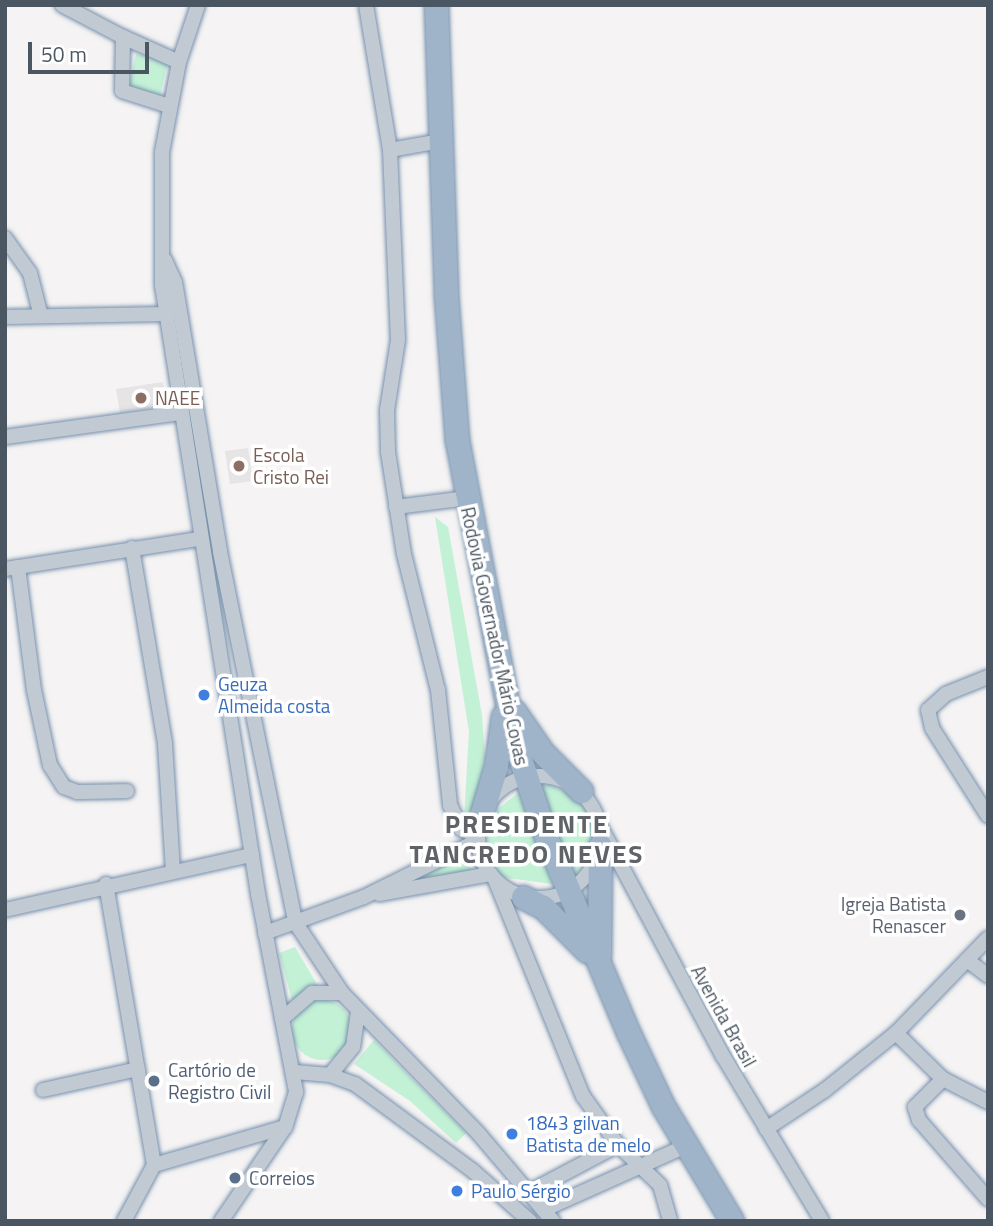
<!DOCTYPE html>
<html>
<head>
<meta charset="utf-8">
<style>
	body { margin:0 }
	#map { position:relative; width:993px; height:1226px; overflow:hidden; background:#f5f3f3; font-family:"Titillium Web",sans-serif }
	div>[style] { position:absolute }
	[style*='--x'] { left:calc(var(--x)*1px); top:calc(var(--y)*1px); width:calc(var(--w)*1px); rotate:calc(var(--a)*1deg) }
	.education>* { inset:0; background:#e6e4e5 }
	.green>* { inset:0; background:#c3f1d5 }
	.round { border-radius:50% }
	.roads { filter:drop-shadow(0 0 2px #7690ad) drop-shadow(0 0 2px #7690ad) }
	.minor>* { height:14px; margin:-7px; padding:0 7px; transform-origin:7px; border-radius:7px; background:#c1cad2 }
	.minor>.ring { margin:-7px; padding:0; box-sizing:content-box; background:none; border:14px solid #c1cad2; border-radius:50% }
	.trunk>* { height:23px; margin:-11.5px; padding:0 11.5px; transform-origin:11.5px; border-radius:11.5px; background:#9fb4c9 }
	.dots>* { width:19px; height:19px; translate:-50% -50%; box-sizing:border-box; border:4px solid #fff; border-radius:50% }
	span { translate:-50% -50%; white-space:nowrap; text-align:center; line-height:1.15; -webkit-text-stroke:7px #fff; paint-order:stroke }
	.education-label { font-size:19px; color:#785e54 }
	.left { translate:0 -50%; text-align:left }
	.street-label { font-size:19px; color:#4a5661 }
	.shop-label { font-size:19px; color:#366cbe }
	.worship-label { font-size:19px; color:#5b616d }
	.right { translate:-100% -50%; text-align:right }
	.service-label { font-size:19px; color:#4e5e75 }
	.district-label { font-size:26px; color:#5f6368; font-weight:700; letter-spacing:2px }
	.frame { position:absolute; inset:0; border:7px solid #4a5661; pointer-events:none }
	.scale { position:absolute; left:28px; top:42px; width:121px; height:32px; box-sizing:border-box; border:4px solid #4a5661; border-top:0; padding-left:9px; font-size:21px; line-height:24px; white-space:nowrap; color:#4a5661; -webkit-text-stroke:5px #fff; paint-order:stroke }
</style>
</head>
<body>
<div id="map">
	<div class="education">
		<div style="clip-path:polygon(163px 382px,167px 406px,120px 413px,116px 389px)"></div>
		<div style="clip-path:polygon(248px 448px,253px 481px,230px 484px,225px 451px)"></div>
	</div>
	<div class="green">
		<div style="clip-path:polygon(136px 54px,168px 61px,160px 97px,128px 89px)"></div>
		<div style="clip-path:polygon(435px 517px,448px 527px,482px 715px,485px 757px,477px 802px,464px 819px,469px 732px)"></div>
		<div style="clip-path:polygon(550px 785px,580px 798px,591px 814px,596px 832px,595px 850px,586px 865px,571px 877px,536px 786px)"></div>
		<div style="clip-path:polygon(519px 792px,552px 884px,501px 877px,484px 849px,492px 814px)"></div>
		<div style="clip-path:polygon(462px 857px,468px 858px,472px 871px,397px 886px)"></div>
		<div style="clip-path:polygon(295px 947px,318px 986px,292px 1000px,279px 953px)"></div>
		<div class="round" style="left:292px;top:1000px;width:60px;height:60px"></div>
		<div style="clip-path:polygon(374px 1040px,466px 1133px,456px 1143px,410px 1101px,354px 1064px)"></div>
	</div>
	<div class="roads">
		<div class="minor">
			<div style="--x:62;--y:5;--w:69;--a:27.7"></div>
			<div style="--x:198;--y:5;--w:60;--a:108.4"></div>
			<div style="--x:179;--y:62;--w:92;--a:100.7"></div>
			<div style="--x:162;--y:152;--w:133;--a:90"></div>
			<div style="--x:162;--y:285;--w:617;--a:81.04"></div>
			<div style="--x:258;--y:894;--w:202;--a:79.1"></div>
			<div style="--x:296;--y:1092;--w:37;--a:107"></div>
			<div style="--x:285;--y:1127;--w:114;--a:124.2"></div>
			<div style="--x:366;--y:5;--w:147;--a:80.6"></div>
			<div style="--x:390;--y:150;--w:52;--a:-10"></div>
			<div style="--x:169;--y:106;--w:49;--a:-162.3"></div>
			<div style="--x:122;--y:91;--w:54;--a:-88.9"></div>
			<div style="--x:123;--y:37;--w:61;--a:24.1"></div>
			<div style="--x:390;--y:150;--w:190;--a:87.6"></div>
			<div style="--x:398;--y:340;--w:71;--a:98.9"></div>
			<div style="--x:387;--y:410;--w:42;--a:88.6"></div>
			<div style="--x:388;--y:452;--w:103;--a:81.1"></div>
			<div style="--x:404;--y:554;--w:140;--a:76"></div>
			<div style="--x:438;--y:690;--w:116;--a:84"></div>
			<div style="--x:450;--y:805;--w:26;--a:65"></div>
			<div style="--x:461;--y:829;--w:17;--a:21"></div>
			<div style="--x:5;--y:238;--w:43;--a:54.5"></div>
			<div style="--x:30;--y:273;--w:44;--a:75.7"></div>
			<div style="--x:165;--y:260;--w:24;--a:66"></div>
			<div style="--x:175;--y:282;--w:274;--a:80.5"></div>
			<div style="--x:220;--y:552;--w:378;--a:78.5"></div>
			<div style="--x:295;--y:922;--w:85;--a:56.5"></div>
			<div style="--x:342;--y:993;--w:195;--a:45.8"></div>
			<div style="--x:478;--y:1133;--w:116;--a:49.6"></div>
			<div style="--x:5;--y:317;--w:161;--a:-1.1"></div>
			<div style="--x:5;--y:437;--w:177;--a:-7.8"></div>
			<div style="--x:396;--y:507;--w:72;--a:-7.2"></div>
			<div style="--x:132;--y:548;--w:199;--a:80.4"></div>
			<div style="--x:165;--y:744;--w:127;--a:86.4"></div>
			<div style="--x:18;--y:567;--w:124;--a:82.6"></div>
			<div style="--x:34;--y:690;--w:77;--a:78"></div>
			<div style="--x:50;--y:765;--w:26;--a:58"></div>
			<div style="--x:64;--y:787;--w:14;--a:21"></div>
			<div style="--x:77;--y:792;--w:50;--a:-1.1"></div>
			<div style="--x:5;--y:569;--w:196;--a:-8.8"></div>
			<div style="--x:988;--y:677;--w:45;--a:158"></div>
			<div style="--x:946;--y:694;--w:24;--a:138"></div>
			<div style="--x:928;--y:710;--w:18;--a:77"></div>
			<div style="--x:932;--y:728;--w:104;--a:57.5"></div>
			<div class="ring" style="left:478px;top:776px;width:108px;height:108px"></div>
			<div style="--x:600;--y:826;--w:261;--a:61.9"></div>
			<div style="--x:723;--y:1056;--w:192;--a:59"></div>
			<div style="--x:496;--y:882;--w:231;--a:67.9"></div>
			<div style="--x:583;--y:1096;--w:60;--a:54.5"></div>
			<div style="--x:618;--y:1145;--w:58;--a:43.6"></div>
			<div style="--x:660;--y:1185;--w:37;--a:74"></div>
			<div style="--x:106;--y:884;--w:285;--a:80.3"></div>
			<div style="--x:154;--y:1165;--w:64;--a:118.2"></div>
			<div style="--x:379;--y:894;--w:113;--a:-10.2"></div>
			<div style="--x:5;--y:910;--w:253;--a:-12.6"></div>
			<div style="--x:265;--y:933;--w:105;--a:-20"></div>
			<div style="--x:364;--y:897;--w:126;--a:-26.4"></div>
			<div style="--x:967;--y:960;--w:26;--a:37"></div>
			<div style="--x:282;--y:1019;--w:40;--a:-41"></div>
			<div style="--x:312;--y:993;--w:30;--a:0"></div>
			<div style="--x:896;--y:1033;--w:66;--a:44.4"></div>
			<div style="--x:295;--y:1072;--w:35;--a:5"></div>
			<div style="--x:330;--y:1075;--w:27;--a:20"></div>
			<div style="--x:355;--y:1084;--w:147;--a:36.4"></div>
			<div style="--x:473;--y:1171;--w:76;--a:41.3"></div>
			<div style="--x:330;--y:1075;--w:36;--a:-51"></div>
			<div style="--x:353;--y:1047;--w:36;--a:-82"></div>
			<div style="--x:43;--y:1090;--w:97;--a:-12.5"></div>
			<div style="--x:988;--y:1102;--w:51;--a:-152.9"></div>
			<div style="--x:943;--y:1079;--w:40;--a:135"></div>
			<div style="--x:915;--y:1107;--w:14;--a:73"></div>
			<div style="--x:919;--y:1120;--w:105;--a:48.9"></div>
			<div style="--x:766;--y:1129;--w:71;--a:-33.5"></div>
			<div style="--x:825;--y:1090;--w:91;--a:-38.8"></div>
			<div style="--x:896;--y:1033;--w:132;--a:-45.9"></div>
			<div style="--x:154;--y:1165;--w:136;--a:-16.2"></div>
			<div style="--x:529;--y:1192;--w:101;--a:-27.8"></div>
			<div style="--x:545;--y:1209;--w:154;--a:-24.1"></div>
		</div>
		<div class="trunk">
			<div style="--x:436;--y:5;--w:290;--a:88"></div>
			<div style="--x:446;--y:295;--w:145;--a:85.7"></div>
			<div style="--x:457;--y:440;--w:305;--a:79.2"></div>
			<div style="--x:514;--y:740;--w:102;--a:71.7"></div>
			<div style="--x:546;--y:837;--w:212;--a:67.2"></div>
			<div style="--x:628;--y:1032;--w:82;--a:64.7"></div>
			<div style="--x:663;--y:1106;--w:134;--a:59"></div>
			<div style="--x:514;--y:711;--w:51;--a:55.4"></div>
			<div style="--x:543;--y:753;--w:54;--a:45"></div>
			<div style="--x:481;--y:816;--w:52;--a:-73.3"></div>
			<div style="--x:496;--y:766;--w:50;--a:-82"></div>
			<div style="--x:523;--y:897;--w:22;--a:27"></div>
			<div style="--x:543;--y:907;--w:62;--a:45"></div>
			<div style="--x:599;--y:955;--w:109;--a:-89.5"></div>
		</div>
	</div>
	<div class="dots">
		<div style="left:141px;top:398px;background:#8d6e63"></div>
		<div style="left:239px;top:466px;background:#8d6e63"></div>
		<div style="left:204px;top:695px;background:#3f7fe0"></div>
		<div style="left:960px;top:915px;background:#6b7280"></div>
		<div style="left:154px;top:1081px;background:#5c6f8a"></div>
		<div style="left:512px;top:1134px;background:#3f7fe0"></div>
		<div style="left:235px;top:1178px;background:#5c6f8a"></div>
		<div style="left:457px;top:1191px;background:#3f7fe0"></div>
	</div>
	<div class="education-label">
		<span class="left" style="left:155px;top:398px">NAEE</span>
		<span class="left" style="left:253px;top:466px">Escola<br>Cristo Rei</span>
	</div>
	<div class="street-label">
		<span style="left:495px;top:636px;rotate:78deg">Rodovia Governador Mário Covas</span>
		<span style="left:724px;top:1016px;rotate:61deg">Avenida Brasil</span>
	</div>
	<div class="shop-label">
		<span class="left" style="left:218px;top:695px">Geuza<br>Almeida costa</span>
		<span class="left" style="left:526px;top:1134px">1843 gilvan<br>Batista de melo</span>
		<span class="left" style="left:471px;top:1191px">Paulo Sérgio</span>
	</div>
	<div class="worship-label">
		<span class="right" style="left:946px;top:915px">Igreja Batista<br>Renascer</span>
	</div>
	<div class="service-label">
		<span class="left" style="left:168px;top:1081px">Cartório de<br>Registro Civil</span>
		<span class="left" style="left:249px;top:1178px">Correios</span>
	</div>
	<div class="district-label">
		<span style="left:527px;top:839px">PRESIDENTE<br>TANCREDO NEVES</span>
	</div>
	<div class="frame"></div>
	<div class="scale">50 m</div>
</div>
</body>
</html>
